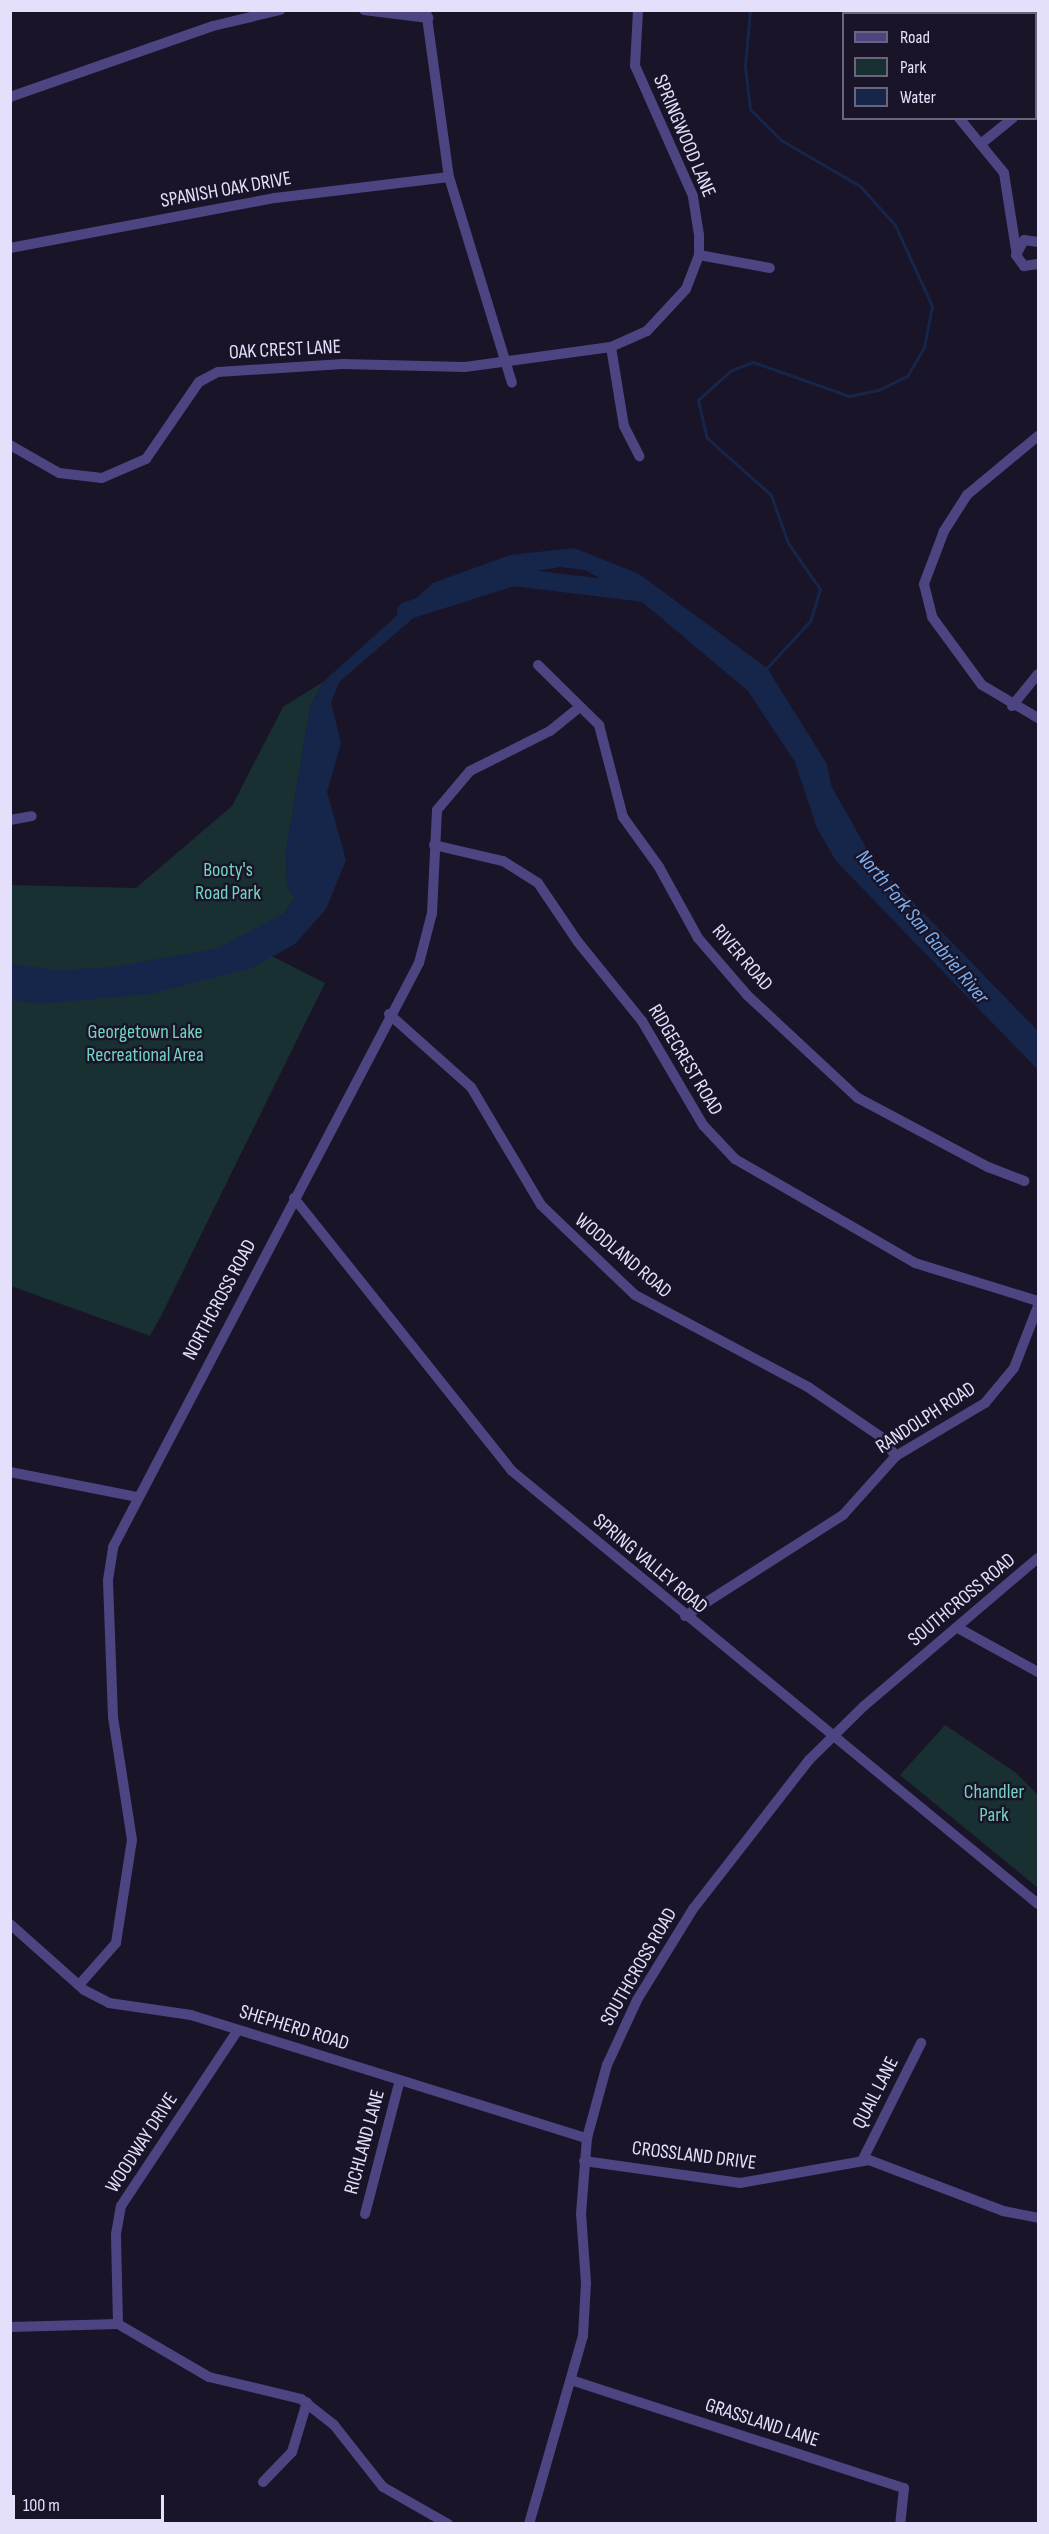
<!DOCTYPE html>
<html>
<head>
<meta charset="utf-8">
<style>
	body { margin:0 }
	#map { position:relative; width:1049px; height:2534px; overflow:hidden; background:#191428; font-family:"Sofia Sans Condensed",sans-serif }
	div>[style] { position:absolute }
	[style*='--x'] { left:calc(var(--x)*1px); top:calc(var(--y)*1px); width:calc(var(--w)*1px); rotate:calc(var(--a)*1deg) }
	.green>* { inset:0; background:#183031 }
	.water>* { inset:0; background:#16264a }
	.stream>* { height:3px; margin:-1.5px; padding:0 1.5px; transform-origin:1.5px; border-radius:1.5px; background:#16264a }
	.river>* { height:18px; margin:-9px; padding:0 9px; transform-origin:9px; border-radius:9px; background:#16264a }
	.street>* { height:10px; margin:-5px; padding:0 5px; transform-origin:5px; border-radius:5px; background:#4c4581 }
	span { translate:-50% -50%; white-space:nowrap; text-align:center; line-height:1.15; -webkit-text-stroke:5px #191428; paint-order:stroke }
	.street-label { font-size:20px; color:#e4dffb }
	.park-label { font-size:20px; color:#73d3c3 }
	.water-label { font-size:21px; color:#7aaeee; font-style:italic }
	.frame { position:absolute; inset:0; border:12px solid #e4dffb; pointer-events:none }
	.legend { position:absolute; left:842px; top:12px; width:195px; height:108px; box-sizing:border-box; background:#191428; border:2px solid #6a657c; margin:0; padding:8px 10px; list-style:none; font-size:18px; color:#e4dffb }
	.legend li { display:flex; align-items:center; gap:12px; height:30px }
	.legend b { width:30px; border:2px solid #6a657c }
	.scale { position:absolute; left:12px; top:2495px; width:152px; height:27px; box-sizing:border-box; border:3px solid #e4dffb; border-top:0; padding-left:8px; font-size:18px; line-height:21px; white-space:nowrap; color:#e4dffb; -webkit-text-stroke:4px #191428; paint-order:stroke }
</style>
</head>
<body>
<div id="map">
	<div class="green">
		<div style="clip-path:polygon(323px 682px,310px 707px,286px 851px,287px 885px,295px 898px,285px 913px,238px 939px,325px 983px,161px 1316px,150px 1336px,11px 1286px,11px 885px,136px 888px,232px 806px,283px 707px)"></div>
		<div style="clip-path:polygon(945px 1725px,1015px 1772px,1038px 1795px,1038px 1888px,900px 1775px)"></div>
	</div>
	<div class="water">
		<div style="clip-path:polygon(574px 548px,639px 574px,767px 668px,827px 764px,839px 826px,1038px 1031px,1038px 1070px,836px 861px,817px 828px,795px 762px,748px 691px,640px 600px,585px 570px,560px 567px,486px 579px,439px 596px,339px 682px,331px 703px,341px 743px,327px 792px,346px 860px,326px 909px,295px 944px,252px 968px,151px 994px,38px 1004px,11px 1000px,11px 964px,58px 970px,113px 967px,215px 949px,285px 913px,295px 898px,287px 885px,286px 851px,310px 707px,323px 682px,433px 583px,510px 555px)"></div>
	</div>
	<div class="stream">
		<div style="--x:750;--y:10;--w:56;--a:95.1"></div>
		<div style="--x:745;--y:66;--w:43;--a:83.4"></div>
		<div style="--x:750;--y:109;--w:44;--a:45"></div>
		<div style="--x:781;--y:140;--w:91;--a:30.2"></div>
		<div style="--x:860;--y:186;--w:52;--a:48.1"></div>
		<div style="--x:895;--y:225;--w:89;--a:65.4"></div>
		<div style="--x:932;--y:306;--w:42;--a:101"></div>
		<div style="--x:924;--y:347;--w:34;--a:120"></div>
		<div style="--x:907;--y:376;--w:32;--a:154"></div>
		<div style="--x:878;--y:390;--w:30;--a:168"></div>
		<div style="--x:849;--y:396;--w:102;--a:-160.5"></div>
		<div style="--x:753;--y:362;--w:25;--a:159"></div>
		<div style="--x:730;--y:371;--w:43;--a:137.8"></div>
		<div style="--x:698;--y:400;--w:39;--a:77"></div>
		<div style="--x:707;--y:438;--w:86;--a:41.7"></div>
		<div style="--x:771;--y:495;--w:51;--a:70.5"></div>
		<div style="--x:788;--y:543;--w:56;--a:55.2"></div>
		<div style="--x:820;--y:589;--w:34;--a:107"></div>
		<div style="--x:810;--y:621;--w:67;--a:132.6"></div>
	</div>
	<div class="river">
		<div style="--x:406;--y:611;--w:112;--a:-17.6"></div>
		<div style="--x:513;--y:577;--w:133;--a:6.9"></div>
		<div style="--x:823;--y:790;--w:77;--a:60.4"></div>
	</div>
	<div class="street">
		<div style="--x:364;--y:10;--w:65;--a:7"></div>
		<div style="--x:426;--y:10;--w:169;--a:82.2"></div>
		<div style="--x:449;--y:177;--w:215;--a:73"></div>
		<div style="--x:854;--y:10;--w:4;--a:63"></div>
		<div style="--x:958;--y:14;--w:4;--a:-63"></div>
		<div style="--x:974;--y:14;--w:4;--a:-63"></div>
		<div style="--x:10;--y:97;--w:215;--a:-19.3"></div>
		<div style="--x:213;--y:26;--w:69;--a:-13.4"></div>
		<div style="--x:959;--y:118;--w:71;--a:50.7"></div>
		<div style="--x:1004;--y:173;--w:78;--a:81.1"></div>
		<div style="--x:982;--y:143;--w:40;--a:-39"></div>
		<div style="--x:1038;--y:242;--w:14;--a:-172"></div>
		<div style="--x:1024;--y:240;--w:17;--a:118"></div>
		<div style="--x:1016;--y:255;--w:14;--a:54"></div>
		<div style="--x:1024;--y:266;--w:14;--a:-8"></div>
		<div style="--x:10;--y:248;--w:270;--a:-10.7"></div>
		<div style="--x:275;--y:198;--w:175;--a:-6.9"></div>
		<div style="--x:699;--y:255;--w:72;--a:10.4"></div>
		<div style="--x:611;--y:347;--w:80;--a:80.7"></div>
		<div style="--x:624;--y:426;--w:34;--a:63"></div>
		<div style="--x:1038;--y:436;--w:92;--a:140.3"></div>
		<div style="--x:967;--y:495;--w:43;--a:122.6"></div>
		<div style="--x:944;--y:531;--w:57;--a:110.7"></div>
		<div style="--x:924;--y:584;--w:34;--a:76"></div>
		<div style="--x:932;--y:617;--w:84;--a:53.7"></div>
		<div style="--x:982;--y:685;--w:65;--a:30.5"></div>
		<div style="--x:10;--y:445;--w:56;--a:29.7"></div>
		<div style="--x:59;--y:473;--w:43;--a:6.6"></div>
		<div style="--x:102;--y:478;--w:48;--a:-23.4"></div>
		<div style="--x:146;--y:459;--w:93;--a:-55.5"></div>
		<div style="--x:199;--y:382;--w:21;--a:-28"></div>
		<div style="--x:218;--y:372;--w:125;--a:-3.7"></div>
		<div style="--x:343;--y:364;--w:122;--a:1.4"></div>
		<div style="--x:465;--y:367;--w:147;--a:-7.8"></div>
		<div style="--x:611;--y:347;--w:39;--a:-24"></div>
		<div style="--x:647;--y:331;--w:57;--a:-47.1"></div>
		<div style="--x:686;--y:289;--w:36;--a:-69"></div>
		<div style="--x:699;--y:255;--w:20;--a:-90"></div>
		<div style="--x:699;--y:235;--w:39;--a:-99"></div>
		<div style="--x:693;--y:196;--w:142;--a:-114"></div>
		<div style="--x:635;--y:66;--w:56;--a:-86.9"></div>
		<div style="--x:538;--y:665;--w:86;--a:44.5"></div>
		<div style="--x:599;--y:725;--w:95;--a:75.4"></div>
		<div style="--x:623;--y:817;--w:62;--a:54.2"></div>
		<div style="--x:659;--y:867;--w:81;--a:61.2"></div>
		<div style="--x:698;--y:938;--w:75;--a:49.3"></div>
		<div style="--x:747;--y:995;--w:151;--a:42.9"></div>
		<div style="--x:858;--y:1098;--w:147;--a:28"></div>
		<div style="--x:988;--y:1167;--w:39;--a:21"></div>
		<div style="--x:1012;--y:706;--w:41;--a:-50.9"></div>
		<div style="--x:10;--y:820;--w:22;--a:-10"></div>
		<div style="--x:434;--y:845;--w:71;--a:13.1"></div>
		<div style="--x:503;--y:861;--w:41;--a:32.2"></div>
		<div style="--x:538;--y:883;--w:71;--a:55.9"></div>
		<div style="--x:578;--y:942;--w:102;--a:51"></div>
		<div style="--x:642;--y:1021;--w:121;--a:59.6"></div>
		<div style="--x:703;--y:1125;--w:47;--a:46.7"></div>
		<div style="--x:735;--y:1159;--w:208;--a:30"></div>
		<div style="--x:915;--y:1263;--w:129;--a:17.2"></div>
		<div style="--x:389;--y:1014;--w:110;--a:41.7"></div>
		<div style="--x:471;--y:1087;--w:137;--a:59.3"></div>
		<div style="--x:541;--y:1205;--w:130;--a:43.8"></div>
		<div style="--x:635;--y:1295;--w:196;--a:28"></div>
		<div style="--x:808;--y:1387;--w:88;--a:34.4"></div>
		<div style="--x:881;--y:1437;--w:24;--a:52"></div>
		<div style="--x:294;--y:1198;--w:349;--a:51.4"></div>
		<div style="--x:512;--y:1471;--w:681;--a:39.46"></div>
		<div style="--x:10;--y:1472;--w:129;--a:11.1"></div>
		<div style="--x:685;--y:1616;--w:188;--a:-32.6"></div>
		<div style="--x:843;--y:1515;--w:79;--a:-48.1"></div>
		<div style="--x:896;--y:1456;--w:104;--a:-30.8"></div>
		<div style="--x:985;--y:1403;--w:45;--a:-50.4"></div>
		<div style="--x:1014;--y:1368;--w:66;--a:-68.8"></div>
		<div style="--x:958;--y:1628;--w:91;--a:28.8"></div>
		<div style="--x:10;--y:1924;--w:99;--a:41.7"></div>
		<div style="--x:84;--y:1990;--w:28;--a:27"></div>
		<div style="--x:109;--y:2003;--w:83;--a:8.3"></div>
		<div style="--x:191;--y:2015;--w:415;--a:17.3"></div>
		<div style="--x:79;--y:1985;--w:56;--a:-48.6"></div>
		<div style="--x:116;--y:1943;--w:104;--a:-81.2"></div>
		<div style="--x:132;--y:1840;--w:124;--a:-98.8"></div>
		<div style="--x:113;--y:1717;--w:137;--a:-92.1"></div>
		<div style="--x:108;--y:1580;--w:33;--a:-81"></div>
		<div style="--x:113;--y:1547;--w:659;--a:-62.35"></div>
		<div style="--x:419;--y:963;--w:52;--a:-75.4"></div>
		<div style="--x:432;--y:913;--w:103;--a:-87.2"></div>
		<div style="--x:437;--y:810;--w:51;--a:-49.8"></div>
		<div style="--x:470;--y:771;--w:89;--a:-26.6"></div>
		<div style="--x:550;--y:731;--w:38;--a:-39"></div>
		<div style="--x:863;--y:2159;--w:130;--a:-63.4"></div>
		<div style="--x:584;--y:2161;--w:158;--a:8"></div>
		<div style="--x:740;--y:2183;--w:131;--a:-10.1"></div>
		<div style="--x:869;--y:2160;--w:143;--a:20.8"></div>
		<div style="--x:1003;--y:2211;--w:36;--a:11"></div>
		<div style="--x:365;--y:2214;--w:138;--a:-75.4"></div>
		<div style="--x:118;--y:2324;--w:90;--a:-91.3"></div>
		<div style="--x:116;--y:2234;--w:28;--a:-80"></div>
		<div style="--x:121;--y:2206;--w:211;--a:-56.4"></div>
		<div style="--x:10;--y:2327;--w:108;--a:-1.6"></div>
		<div style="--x:118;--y:2324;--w:105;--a:30.2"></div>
		<div style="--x:209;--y:2377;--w:95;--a:13.4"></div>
		<div style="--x:301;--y:2399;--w:42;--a:38.2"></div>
		<div style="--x:334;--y:2425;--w:79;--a:51.7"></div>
		<div style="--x:383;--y:2487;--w:75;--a:29.6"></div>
		<div style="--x:574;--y:2381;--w:347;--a:18"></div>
		<div style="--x:904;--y:2488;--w:36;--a:96"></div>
		<div style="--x:263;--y:2482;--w:42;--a:-46"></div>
		<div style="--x:292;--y:2452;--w:52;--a:-73.3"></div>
		<div style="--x:529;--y:2524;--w:196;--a:-74"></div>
		<div style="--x:583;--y:2336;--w:53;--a:-86.8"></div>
		<div style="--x:586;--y:2283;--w:69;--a:-94.1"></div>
		<div style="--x:581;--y:2214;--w:76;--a:-85.5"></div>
		<div style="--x:587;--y:2138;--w:76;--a:-74.7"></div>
		<div style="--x:607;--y:2065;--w:72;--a:-65.2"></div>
		<div style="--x:637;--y:2000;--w:107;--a:-58.4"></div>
		<div style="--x:693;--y:1909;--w:189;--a:-52.1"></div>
		<div style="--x:809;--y:1760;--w:77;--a:-44.5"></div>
		<div style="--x:864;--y:1706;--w:228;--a:-40.4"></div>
	</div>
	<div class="street-label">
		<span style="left:684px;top:136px;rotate:67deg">SPRINGWOOD LANE</span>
		<span style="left:226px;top:190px;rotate:-10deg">SPANISH OAK DRIVE</span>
		<span style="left:285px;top:350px;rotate:-3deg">OAK CREST LANE</span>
		<span style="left:742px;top:958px;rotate:49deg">RIVER ROAD</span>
		<span style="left:685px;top:1060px;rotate:59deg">RIDGECREST ROAD</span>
		<span style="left:623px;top:1256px;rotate:40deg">WOODLAND ROAD</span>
		<span style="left:220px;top:1300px;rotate:-62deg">NORTHCROSS ROAD</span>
		<span style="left:926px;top:1418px;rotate:-33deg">RANDOLPH ROAD</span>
		<span style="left:650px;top:1564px;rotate:40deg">SPRING VALLEY ROAD</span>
		<span style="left:962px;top:1600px;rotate:-40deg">SOUTHCROSS ROAD</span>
		<span style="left:639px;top:1967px;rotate:-60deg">SOUTHCROSS ROAD</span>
		<span style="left:294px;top:2028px;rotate:17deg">SHEPHERD ROAD</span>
		<span style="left:876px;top:2093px;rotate:-63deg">QUAIL LANE</span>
		<span style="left:365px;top:2142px;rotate:-75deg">RICHLAND LANE</span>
		<span style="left:142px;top:2143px;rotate:-57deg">WOODWAY DRIVE</span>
		<span style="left:694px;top:2156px;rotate:7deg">CROSSLAND DRIVE</span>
		<span style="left:762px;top:2423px;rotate:18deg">GRASSLAND LANE</span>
	</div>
	<div class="park-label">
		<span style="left:228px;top:882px">Booty's<br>Road Park</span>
		<span style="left:145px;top:1044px">Georgetown Lake<br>Recreational Area</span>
		<span style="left:994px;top:1804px">Chandler<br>Park</span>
	</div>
	<div class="water-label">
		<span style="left:922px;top:927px;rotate:50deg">North Fork San Gabriel River</span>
	</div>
	<div class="frame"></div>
	<ul class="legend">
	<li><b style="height:8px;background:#4c4581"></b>Road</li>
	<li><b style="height:16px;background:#183031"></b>Park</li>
	<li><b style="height:16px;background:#16264a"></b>Water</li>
	</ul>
	<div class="scale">100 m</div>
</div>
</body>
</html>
